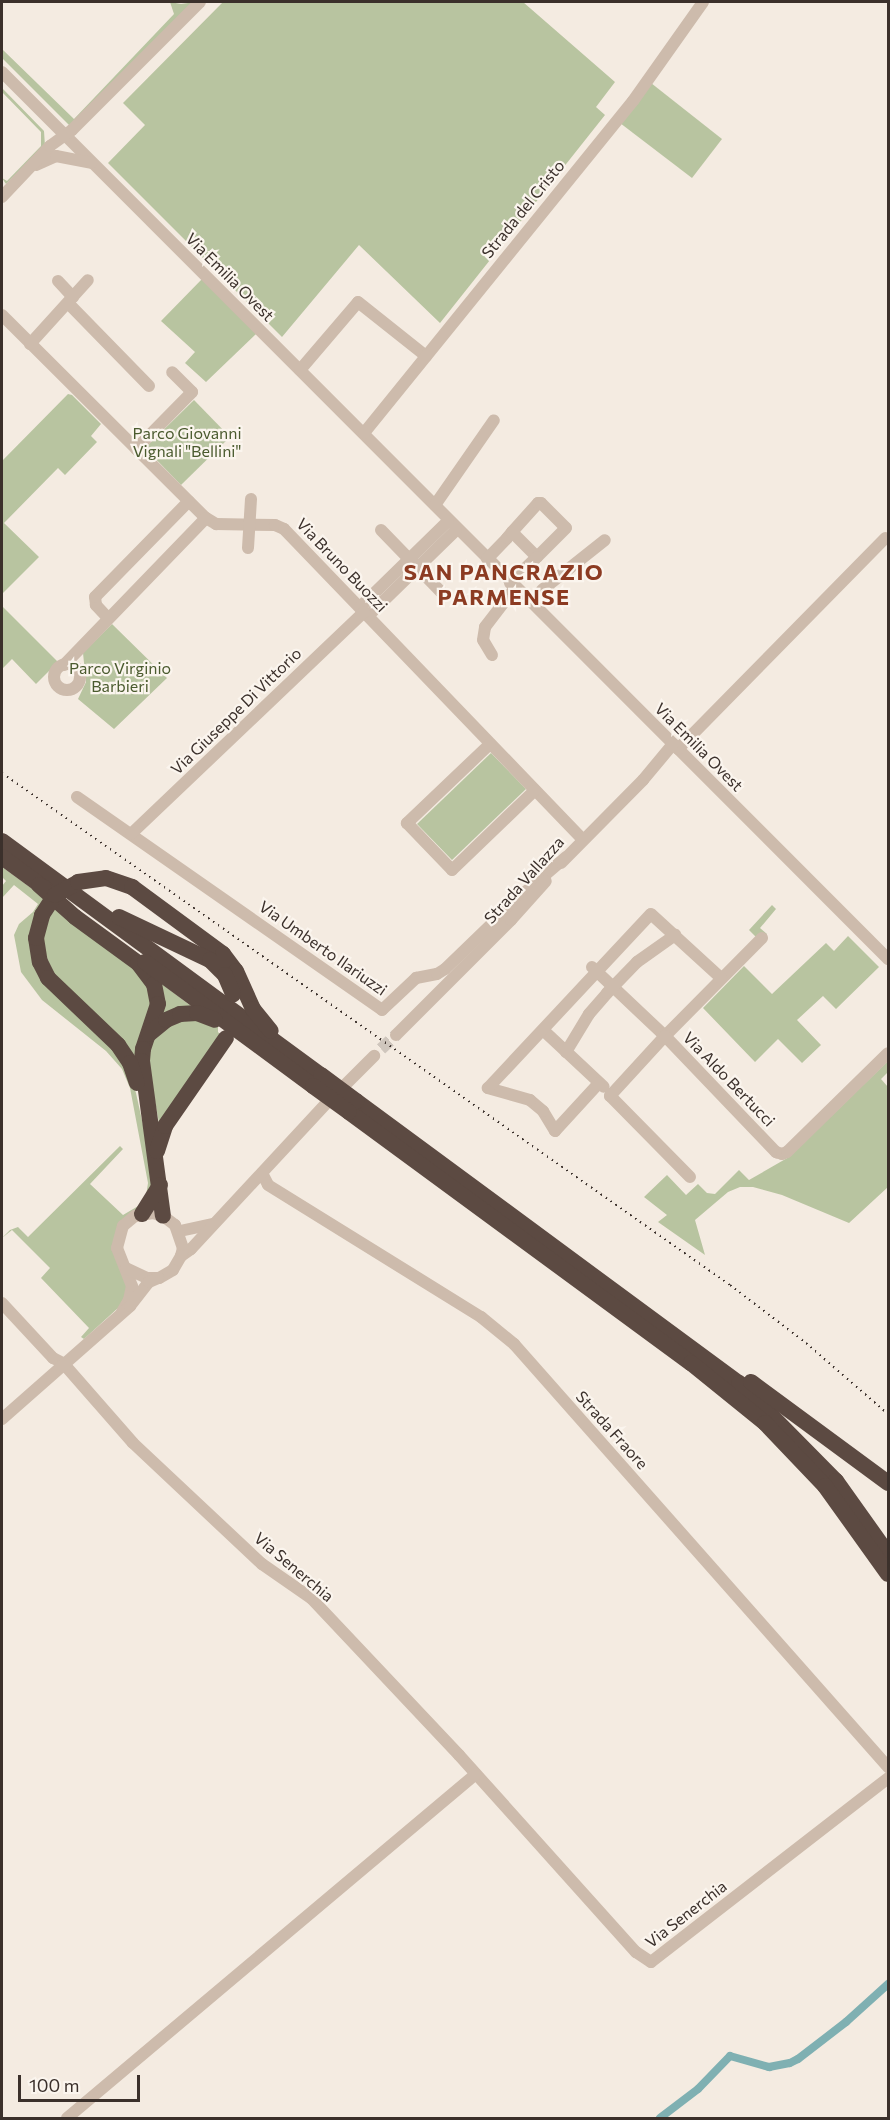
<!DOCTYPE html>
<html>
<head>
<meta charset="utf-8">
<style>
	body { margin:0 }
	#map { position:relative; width:890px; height:2120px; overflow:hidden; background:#f4ebe1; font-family:Commissioner,sans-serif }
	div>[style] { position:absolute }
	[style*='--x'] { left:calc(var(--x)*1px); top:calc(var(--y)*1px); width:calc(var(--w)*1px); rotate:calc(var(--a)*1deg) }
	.green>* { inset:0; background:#b8c4a0 }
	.canal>* { height:8px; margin:-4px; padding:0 4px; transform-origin:4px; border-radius:4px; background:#7fb0b2 }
	.minor-tunnel>* { height:12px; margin-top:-6px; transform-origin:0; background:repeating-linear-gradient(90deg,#cfc6bd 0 12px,transparent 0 18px) }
	.minor>* { height:12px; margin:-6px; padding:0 6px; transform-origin:6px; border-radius:6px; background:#cdbbac }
	.minor>.ring { margin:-6px; padding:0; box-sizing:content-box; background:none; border:12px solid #cdbbac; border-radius:50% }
	.highway>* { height:16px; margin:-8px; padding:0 8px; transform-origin:8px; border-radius:8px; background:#5c4a42 }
	.rail>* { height:2px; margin-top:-1px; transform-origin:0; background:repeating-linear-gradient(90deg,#3b302b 0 1.5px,transparent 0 6px) }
	.highway-bridge>* { height:16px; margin:-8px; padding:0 8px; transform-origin:8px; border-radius:8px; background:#5c4a42 }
	span { translate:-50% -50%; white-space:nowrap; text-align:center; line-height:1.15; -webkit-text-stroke:4.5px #fbf5ee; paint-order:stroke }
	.street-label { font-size:16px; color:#3b302b }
	.park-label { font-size:16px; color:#4a5a2e }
	.district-label { font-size:22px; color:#8c3b22; font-weight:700; letter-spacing:1.5px }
	.frame { position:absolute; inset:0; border:3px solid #3b302b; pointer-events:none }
	.scale { position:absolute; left:18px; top:2075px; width:122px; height:27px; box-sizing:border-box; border:3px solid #3b302b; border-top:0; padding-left:8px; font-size:18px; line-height:21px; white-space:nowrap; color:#3b302b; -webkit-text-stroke:4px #fbf5ee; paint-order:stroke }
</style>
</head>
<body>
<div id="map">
	<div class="green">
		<div style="clip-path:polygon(170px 2px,181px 4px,195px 2px,70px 126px,2px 58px,2px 49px,74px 119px,174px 14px)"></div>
		<div style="clip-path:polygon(223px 2px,523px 2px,615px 82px,596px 107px,605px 115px,440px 323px,359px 245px,282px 337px,108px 163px,145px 125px,123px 103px)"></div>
		<div style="clip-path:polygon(651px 83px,722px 139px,692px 178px,620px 123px)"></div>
		<div style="clip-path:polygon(2px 88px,44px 131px,45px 146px,6px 184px,2px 178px,7px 181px,41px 146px,41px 132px,2px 92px)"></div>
		<div style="clip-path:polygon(202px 279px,257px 333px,206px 382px,185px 363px,195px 352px,161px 321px)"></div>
		<div style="clip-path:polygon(68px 394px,72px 395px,101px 424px,91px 436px,97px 442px,65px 475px,58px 468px,4px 523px,39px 557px,2px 594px,2px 461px)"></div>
		<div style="clip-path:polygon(194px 400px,230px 437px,181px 485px,145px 448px)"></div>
		<div style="clip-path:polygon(2px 606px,58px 662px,36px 684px,12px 659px,2px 669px)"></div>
		<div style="clip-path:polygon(112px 624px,167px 678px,114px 729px,78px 699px,86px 682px,83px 653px)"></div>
		<div style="clip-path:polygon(491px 753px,526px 789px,452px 860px,417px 824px)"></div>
		<div style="clip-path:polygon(2px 867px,45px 898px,37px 912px,32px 929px,36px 963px,48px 984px,111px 1044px,127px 1065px,136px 1093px,150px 1157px,154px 1186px,151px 1201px,143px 1210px,123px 1222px,114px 1239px,116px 1259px,128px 1281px,126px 1297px,118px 1308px,84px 1339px,81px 1337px,89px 1328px,41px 1278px,50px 1268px,12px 1230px,2px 1238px,10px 1230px,18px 1227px,28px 1237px,120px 1146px,123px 1149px,90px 1184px,123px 1215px,145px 1202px,148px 1183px,130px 1088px,122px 1069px,106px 1051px,42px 1000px,21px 972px,14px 935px,19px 924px,33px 912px,38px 904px,14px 885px,2px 898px,2px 886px,6px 881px,2px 877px)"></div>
		<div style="clip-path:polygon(53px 905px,136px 966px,154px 999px,136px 1061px,53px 977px,41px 938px)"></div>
		<div style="clip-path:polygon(772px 905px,776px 909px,760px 928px,767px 934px,762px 943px,749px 930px)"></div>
		<div style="clip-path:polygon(848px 936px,879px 967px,836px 1009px,823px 996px,797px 1020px,821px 1045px,802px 1063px,778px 1039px,755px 1062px,703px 1008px,744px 966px,772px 994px,826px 943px,834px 951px)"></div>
		<div style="clip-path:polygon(158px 981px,191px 1006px,160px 1018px)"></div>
		<div style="clip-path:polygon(184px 1017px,218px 1026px,218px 1032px,222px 1036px,160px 1128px,148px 1064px,148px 1051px,157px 1033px)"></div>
		<div style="clip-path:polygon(888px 1061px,888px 1072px,881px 1079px,888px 1087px,888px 1187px,849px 1223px,782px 1195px,753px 1187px,740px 1187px,728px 1192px,695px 1220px,705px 1255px,658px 1222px,667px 1215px,644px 1197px,667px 1175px,686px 1195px,698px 1184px,707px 1193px,715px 1194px,739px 1170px,749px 1180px,789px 1157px)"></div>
	</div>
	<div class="canal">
		<div style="--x:660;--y:2118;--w:48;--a:-37.3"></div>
		<div style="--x:698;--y:2089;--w:46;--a:-45.9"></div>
		<div style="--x:730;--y:2056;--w:41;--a:15.8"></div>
		<div style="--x:769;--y:2067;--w:21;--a:-11"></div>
		<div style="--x:790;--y:2063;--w:9;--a:-27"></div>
		<div style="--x:798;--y:2059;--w:61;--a:-37.6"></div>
		<div style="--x:846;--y:2022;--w:57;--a:-42.1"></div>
	</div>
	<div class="minor-tunnel">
		<div style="--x:381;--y:1049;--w:21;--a:-43"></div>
	</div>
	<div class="minor">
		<div style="--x:2;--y:72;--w:1254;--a:45.03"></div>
		<div style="--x:36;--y:165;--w:22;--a:-24"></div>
		<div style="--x:56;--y:156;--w:36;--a:11"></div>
		<div style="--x:2;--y:197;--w:70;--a:-46.7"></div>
		<div style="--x:50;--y:146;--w:27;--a:-36"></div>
		<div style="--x:72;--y:130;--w:181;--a:-45"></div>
		<div style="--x:58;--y:281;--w:22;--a:47"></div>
		<div style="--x:68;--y:303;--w:116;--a:45.7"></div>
		<div style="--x:2;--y:315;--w:288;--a:44.9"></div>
		<div style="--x:206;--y:518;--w:12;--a:31"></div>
		<div style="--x:216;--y:524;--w:59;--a:1"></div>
		<div style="--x:275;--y:525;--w:10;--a:24"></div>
		<div style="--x:284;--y:529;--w:430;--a:46.1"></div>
		<div style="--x:30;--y:344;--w:86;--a:-47.8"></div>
		<div style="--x:300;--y:370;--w:89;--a:-49.5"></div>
		<div style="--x:358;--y:302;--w:87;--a:38.5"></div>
		<div style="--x:364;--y:433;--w:427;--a:-51"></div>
		<div style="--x:633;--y:101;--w:121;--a:-54.7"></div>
		<div style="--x:136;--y:449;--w:80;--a:-45.5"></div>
		<div style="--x:192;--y:392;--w:28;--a:-135"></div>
		<div style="--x:435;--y:505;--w:103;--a:-55.2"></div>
		<div style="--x:381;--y:530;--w:86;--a:45.9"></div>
		<div style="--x:248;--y:548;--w:49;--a:-86.5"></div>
		<div style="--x:487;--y:559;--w:29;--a:-46"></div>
		<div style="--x:507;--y:538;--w:8;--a:-50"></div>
		<div style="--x:512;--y:532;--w:39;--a:-48"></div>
		<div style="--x:538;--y:503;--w:3;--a:0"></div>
		<div style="--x:541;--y:503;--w:35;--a:45"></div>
		<div style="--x:566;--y:528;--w:41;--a:135"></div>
		<div style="--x:537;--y:557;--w:35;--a:-135"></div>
		<div style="--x:510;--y:583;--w:37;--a:-44"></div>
		<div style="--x:542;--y:590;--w:80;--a:-38.4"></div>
		<div style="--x:360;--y:607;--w:123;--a:-44.3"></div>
		<div style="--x:368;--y:616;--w:123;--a:-44.3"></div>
		<div style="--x:108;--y:618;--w:18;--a:-133"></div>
		<div style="--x:96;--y:605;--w:8;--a:-97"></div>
		<div style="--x:95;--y:597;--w:134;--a:-45.6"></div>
		<div style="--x:492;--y:655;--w:17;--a:-121"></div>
		<div style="--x:483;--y:640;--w:13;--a:-81"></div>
		<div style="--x:485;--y:627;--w:49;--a:-52.4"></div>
		<div class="ring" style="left:54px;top:664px;width:14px;height:14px"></div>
		<div style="--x:64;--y:665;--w:204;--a:-46"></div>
		<div style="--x:490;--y:744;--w:115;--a:136.4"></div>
		<div style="--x:407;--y:823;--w:65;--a:46.2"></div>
		<div style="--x:452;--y:870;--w:115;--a:-43.9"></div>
		<div style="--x:678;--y:749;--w:296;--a:-45.5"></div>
		<div style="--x:77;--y:797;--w:372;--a:34.9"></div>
		<div style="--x:382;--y:1010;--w:47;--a:-43.3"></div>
		<div style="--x:416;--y:978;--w:21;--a:-11"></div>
		<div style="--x:437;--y:974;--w:9;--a:-32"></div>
		<div style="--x:445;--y:969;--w:110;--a:-43.9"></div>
		<div style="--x:524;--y:893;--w:55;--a:-40.6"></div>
		<div style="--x:131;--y:834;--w:322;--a:-43.6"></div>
		<div style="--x:561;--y:863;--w:117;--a:-45.3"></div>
		<div style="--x:643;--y:780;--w:47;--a:-50.2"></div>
		<div style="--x:592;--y:967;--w:100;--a:43.4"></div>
		<div style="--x:665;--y:1036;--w:138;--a:-45.3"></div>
		<div style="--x:543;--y:1030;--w:83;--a:43.1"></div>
		<div style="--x:396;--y:1035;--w:163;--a:-45"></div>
		<div style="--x:511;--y:920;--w:52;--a:-48.1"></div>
		<div style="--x:566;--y:1052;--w:44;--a:-58.8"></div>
		<div style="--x:589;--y:1014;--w:28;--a:-49"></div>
		<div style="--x:607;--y:993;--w:43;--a:-45.9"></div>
		<div style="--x:637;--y:962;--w:47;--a:-35.4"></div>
		<div style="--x:599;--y:1083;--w:65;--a:132.5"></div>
		<div style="--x:555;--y:1131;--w:23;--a:-121"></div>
		<div style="--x:543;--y:1111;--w:17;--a:-140"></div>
		<div style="--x:530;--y:1100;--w:44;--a:-164.1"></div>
		<div style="--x:488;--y:1088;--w:238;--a:-46.9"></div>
		<div style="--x:651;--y:914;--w:95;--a:42.4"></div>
		<div style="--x:346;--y:1084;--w:40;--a:-45"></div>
		<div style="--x:262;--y:1173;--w:13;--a:63"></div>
		<div style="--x:268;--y:1185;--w:251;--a:31.8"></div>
		<div style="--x:481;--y:1317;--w:43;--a:39.3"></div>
		<div style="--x:514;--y:1344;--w:565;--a:48.52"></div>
		<div style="--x:690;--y:1177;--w:114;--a:-134.6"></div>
		<div style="--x:610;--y:1096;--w:81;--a:-47.5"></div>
		<div style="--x:665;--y:1036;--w:161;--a:46.3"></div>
		<div style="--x:776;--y:1152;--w:6;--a:18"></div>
		<div style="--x:782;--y:1154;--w:5;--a:-22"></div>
		<div style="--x:787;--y:1152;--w:141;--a:-44.4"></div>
		<div style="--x:180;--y:1231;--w:34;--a:-12"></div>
		<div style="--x:181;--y:1256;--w:12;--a:-35"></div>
		<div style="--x:191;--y:1249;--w:197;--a:-47.1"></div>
		<div style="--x:2;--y:1303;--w:75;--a:47.2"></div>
		<div style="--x:53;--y:1358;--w:11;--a:27"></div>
		<div style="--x:63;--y:1363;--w:106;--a:48.8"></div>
		<div style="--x:133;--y:1443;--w:177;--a:43.2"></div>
		<div style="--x:262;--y:1564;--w:60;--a:34.8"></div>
		<div style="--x:311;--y:1598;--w:216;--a:46.7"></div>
		<div style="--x:459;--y:1755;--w:265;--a:48.1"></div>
		<div style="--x:636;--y:1952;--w:18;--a:34"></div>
		<div style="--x:651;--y:1962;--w:300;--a:-37.8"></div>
		<div style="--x:122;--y:1312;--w:14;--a:-60"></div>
		<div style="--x:129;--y:1300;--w:14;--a:-78"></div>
		<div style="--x:132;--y:1286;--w:41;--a:-111.5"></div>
		<div style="--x:117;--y:1248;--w:23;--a:-75"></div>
		<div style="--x:123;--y:1226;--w:16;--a:-40"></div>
		<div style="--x:135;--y:1216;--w:18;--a:-9"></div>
		<div style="--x:153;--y:1213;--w:10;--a:17"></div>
		<div style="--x:163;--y:1216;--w:15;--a:37"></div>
		<div style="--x:175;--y:1225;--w:24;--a:71"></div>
		<div style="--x:183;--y:1248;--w:8;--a:104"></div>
		<div style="--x:181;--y:1256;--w:16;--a:120"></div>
		<div style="--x:173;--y:1270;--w:16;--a:150"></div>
		<div style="--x:159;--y:1278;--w:12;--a:180"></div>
		<div style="--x:147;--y:1278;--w:23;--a:-155"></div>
		<div style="--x:2;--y:1419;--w:171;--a:-41.4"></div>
		<div style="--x:130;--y:1306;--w:31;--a:-52"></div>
		<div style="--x:149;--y:1282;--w:10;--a:-24"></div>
		<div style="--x:67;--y:2118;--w:534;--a:-40.07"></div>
	</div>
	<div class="highway">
		<div style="--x:2;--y:841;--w:396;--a:36.3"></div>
		<div style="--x:2;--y:857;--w:56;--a:36.3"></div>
		<div style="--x:106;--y:878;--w:28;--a:19"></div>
		<div style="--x:132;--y:887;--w:113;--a:36.4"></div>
		<div style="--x:223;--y:954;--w:21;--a:53"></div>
		<div style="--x:236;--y:971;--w:42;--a:65.9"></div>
		<div style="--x:253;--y:1009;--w:28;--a:51"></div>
		<div style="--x:39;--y:885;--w:48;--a:41.6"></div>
		<div style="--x:75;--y:917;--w:78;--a:36.1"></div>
		<div style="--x:138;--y:963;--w:26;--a:53"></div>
		<div style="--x:154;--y:984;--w:20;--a:79"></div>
		<div style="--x:158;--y:1004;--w:47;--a:108.4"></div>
		<div style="--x:143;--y:1049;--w:12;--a:95"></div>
		<div style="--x:142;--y:1061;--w:156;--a:82.3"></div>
		<div style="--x:119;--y:917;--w:101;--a:25.3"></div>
		<div style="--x:210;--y:960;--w:21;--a:45"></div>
		<div style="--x:225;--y:975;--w:21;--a:67"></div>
		<div style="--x:36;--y:938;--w:24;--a:81"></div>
		<div style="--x:40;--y:962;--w:18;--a:63"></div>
		<div style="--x:48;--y:978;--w:97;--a:43.7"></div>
		<div style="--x:118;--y:1045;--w:22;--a:56"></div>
		<div style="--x:130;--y:1063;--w:21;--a:71"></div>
		<div style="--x:145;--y:962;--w:209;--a:36.4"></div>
		<div style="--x:149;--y:1034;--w:22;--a:-39"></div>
		<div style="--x:166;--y:1020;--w:15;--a:-23"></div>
		<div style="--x:180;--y:1014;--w:17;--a:-3"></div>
		<div style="--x:197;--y:1013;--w:19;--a:21"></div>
		<div style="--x:356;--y:1101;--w:476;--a:36.4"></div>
		<div style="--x:739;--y:1383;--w:138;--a:45.3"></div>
		<div style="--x:836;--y:1481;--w:90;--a:54.5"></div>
		<div style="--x:349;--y:1112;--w:424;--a:36.3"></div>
		<div style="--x:691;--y:1363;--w:95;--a:39"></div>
		<div style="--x:765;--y:1423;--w:87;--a:46.4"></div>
		<div style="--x:825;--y:1486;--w:108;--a:54.4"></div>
		<div style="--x:157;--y:1151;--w:26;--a:-72"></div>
		<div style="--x:165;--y:1126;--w:107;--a:-55.3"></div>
		<div style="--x:142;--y:1214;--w:34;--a:-58"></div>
		<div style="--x:751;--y:1382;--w:170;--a:36.4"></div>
	</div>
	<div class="rail">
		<div style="--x:2;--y:773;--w:890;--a:35.12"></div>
		<div style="--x:730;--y:1285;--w:96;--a:37.3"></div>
		<div style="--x:806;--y:1343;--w:108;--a:40.9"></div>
	</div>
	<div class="highway-bridge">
		<div style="--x:36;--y:938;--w:24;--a:-75"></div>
		<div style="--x:42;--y:915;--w:24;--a:-57"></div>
		<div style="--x:55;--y:895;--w:26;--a:-29"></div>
		<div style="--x:78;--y:882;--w:28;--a:-8"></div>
		<div style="--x:321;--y:1075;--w:44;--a:36.6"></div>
		<div style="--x:313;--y:1086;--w:44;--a:35.8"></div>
	</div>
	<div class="street-label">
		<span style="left:523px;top:209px;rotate:-51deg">Strada del Cristo</span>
		<span style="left:230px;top:277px;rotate:45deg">Via Emilia Ovest</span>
		<span style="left:342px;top:565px;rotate:46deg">Via Bruno Buozzi</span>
		<span style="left:236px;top:711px;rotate:-44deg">Via Giuseppe Di Vittorio</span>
		<span style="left:699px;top:747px;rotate:45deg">Via Emilia Ovest</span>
		<span style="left:524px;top:880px;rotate:-48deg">Strada Vallazza</span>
		<span style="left:323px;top:948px;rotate:35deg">Via Umberto Ilariuzzi</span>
		<span style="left:729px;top:1079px;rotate:46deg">Via Aldo Bertucci</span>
		<span style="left:612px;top:1430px;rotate:48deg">Strada Fraore</span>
		<span style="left:294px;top:1567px;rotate:40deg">Via Senerchia</span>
		<span style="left:686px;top:1914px;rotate:-38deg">Via Senerchia</span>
	</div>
	<div class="park-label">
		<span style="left:187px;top:442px">Parco Giovanni<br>Vignali "Bellini"</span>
		<span style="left:120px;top:677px">Parco Virginio<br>Barbieri</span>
	</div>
	<div class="district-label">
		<span style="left:504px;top:584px">SAN PANCRAZIO<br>PARMENSE</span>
	</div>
	<div class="frame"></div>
	<div class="scale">100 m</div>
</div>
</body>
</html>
